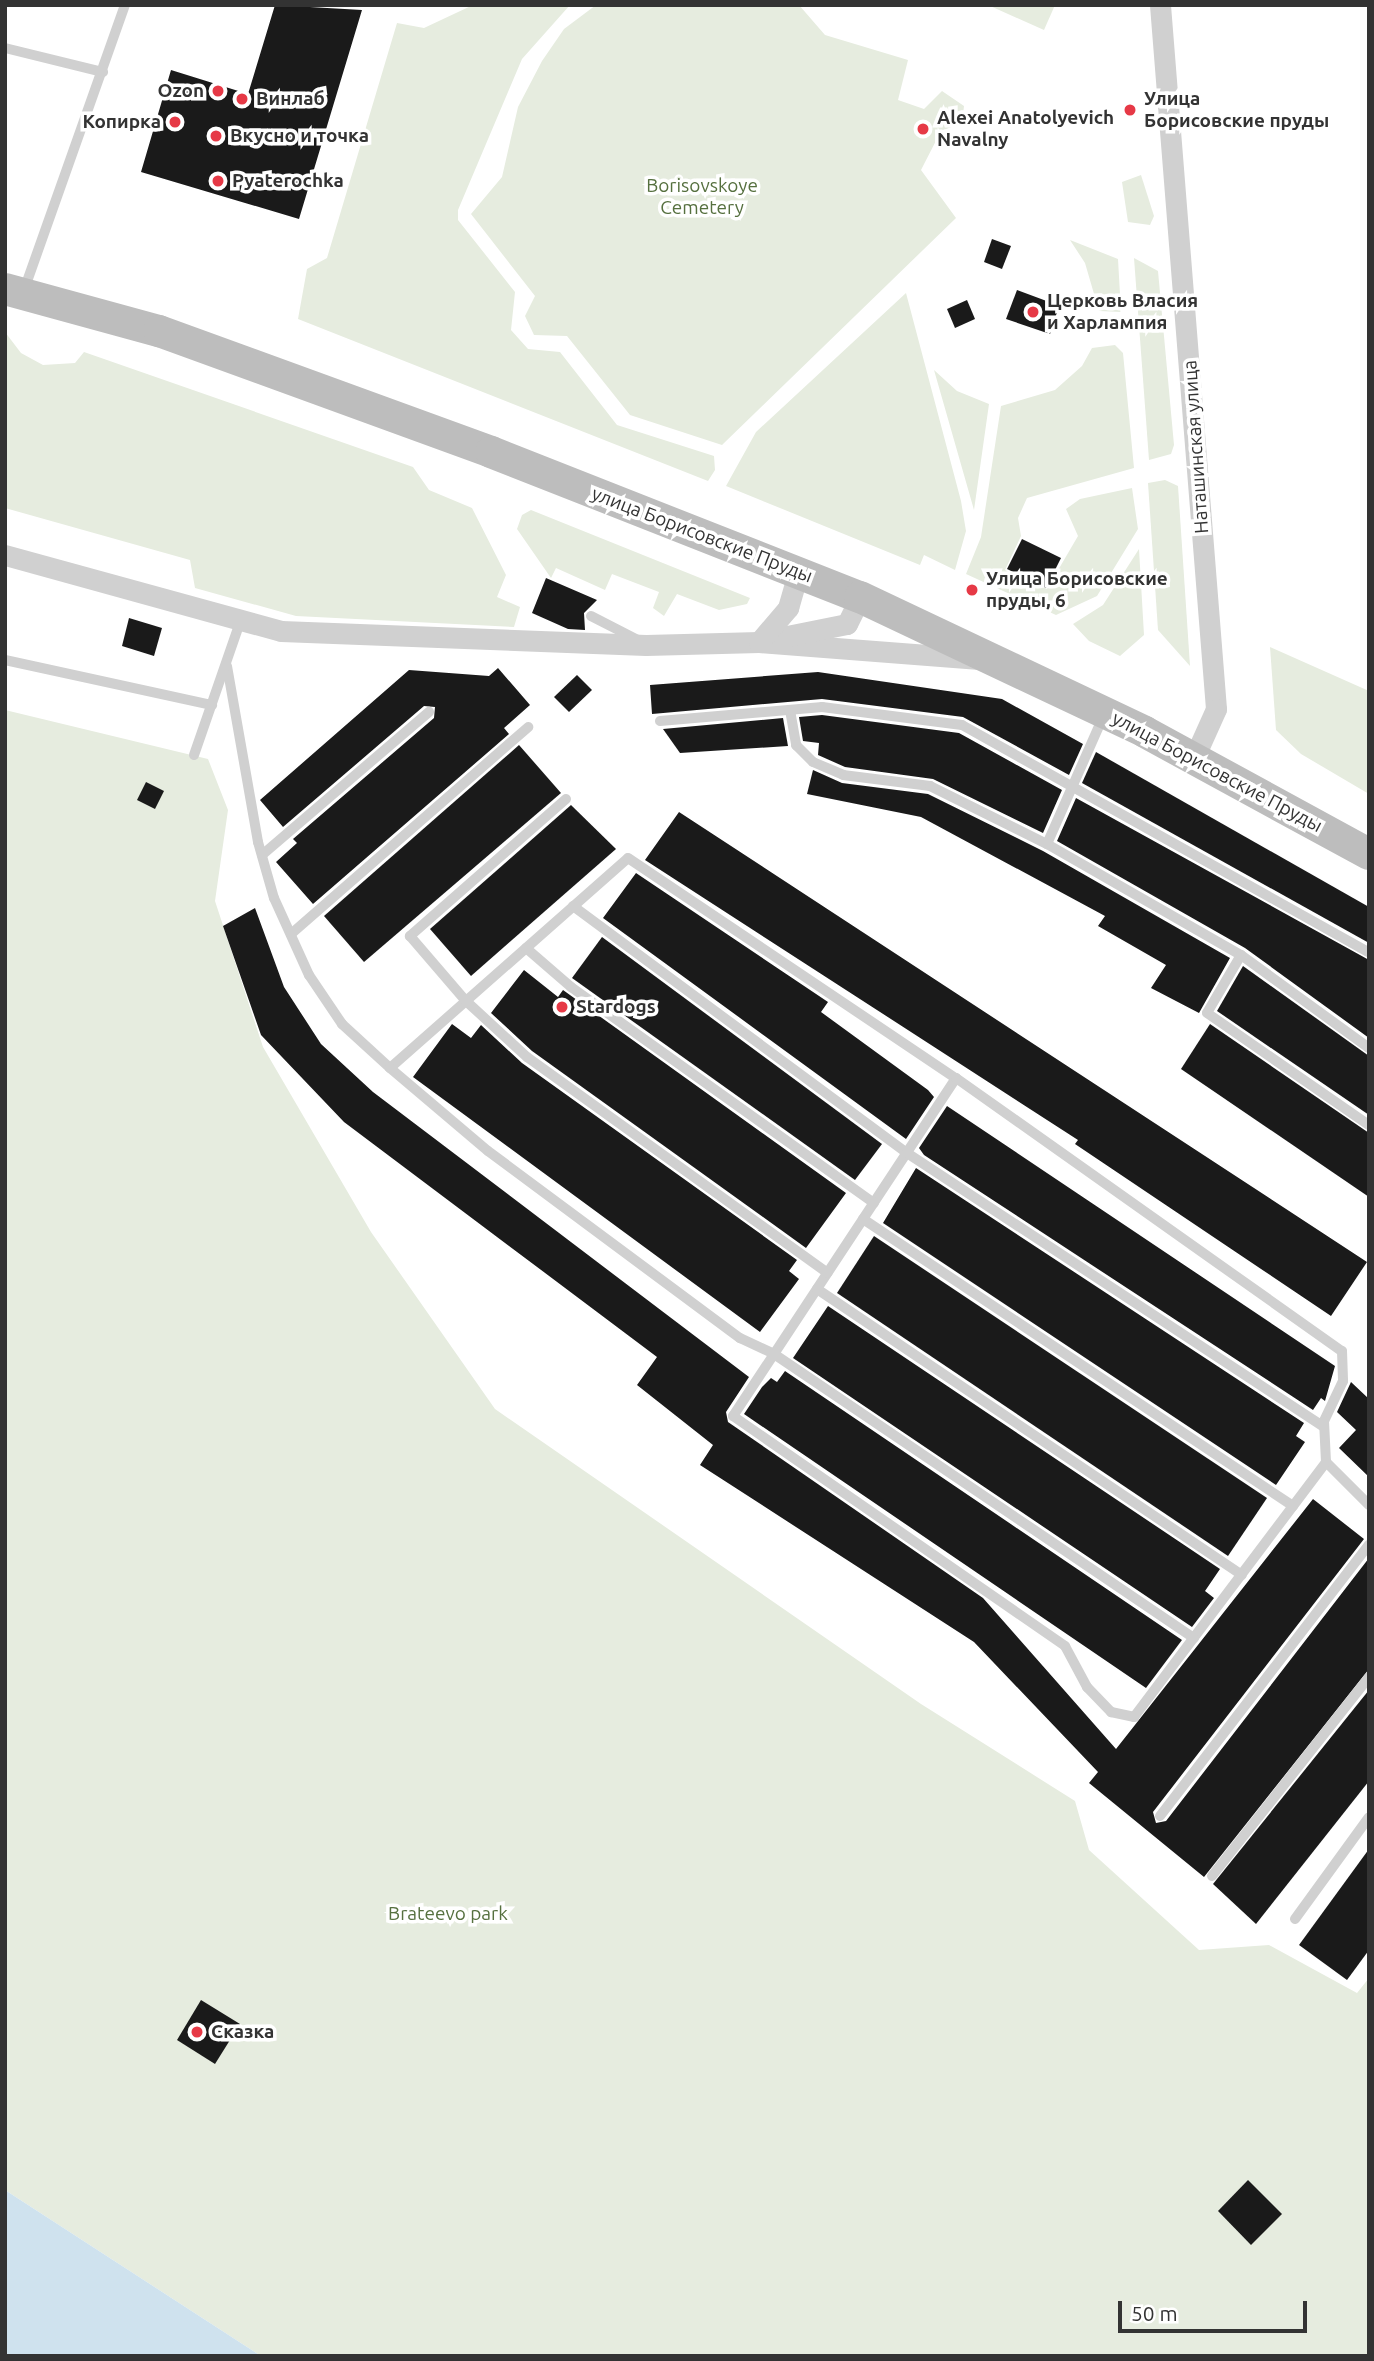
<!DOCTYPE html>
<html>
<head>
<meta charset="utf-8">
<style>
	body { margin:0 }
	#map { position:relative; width:1374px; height:2361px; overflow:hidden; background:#fff; font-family:Ubuntu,sans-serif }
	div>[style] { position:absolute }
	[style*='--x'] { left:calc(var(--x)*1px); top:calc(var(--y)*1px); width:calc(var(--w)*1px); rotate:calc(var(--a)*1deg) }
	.green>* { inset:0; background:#e6ecdf }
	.water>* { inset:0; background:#cfe2ee }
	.building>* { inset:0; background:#1a1a1a }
	.lane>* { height:10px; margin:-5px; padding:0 5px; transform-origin:5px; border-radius:5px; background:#d0d0d0 }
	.street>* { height:21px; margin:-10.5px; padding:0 10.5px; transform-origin:10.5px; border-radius:10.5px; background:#d0d0d0 }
	.secondary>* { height:32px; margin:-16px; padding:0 16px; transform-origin:16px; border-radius:16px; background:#bdbdbd }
	.dots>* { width:19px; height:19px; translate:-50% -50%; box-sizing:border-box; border:4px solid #fff; border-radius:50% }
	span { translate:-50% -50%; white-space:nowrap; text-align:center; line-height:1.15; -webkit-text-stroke:7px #fff; paint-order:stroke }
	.poi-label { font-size:19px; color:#333; font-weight:700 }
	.right { translate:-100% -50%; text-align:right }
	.left { translate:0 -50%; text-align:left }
	.park-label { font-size:19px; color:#56703f }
	.street-label { font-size:19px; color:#333 }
	.frame { position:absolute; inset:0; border:7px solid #333; pointer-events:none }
	.scale { position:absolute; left:1118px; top:2301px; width:189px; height:32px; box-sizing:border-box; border:4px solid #333; border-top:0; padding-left:9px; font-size:21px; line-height:24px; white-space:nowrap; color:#333; -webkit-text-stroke:5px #fff; paint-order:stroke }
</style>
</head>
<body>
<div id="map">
	<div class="green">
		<div style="clip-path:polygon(473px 5px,570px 5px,522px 59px,458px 210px,458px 220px,515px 292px,511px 330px,528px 349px,560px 352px,617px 425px,714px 456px,715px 470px,708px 481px,298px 319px,307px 269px,327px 258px,397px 23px,424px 28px)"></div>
		<div style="clip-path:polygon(596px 5px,799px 5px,825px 35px,908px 60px,898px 100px,924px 109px,942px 91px,964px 106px,962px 123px,941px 131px,921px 170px,956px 218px,722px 445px,630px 415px,567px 336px,534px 335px,525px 316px,535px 296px,471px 214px,502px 177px,518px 107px,542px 61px,564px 29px)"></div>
		<div style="clip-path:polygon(988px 5px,1055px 5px,1044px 30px)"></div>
		<div style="clip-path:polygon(1141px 175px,1154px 216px,1150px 225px,1128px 222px,1122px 182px)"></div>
		<div style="clip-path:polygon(1070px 240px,1118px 259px,1121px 312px,1099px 311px,1085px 263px)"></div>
		<div style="clip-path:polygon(1134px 258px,1158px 271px,1174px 445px,1171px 454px,1149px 460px)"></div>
		<div style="clip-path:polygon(906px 293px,961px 501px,966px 531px,955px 570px,924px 555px,920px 565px,726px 486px,756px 432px)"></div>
		<div style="clip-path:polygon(5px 332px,21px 353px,43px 365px,75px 363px,84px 352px,413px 467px,429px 490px,472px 508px,506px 575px,497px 597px,520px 607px,514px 627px,296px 616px,195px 588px,190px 560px,5px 508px)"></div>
		<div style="clip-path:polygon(1115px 345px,1123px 353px,1134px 468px,1027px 498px,1018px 518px,1021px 536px,1005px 570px,1047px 589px,1078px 536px,1066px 509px,1080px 499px,1132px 488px,1138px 529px,1097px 596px,1056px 615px,966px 574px,981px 537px,1001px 406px,1055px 390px,1082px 366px,1092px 348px)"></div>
		<div style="clip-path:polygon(934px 370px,957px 391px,989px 404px,974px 510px)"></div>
		<div style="clip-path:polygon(1165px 480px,1178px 486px,1190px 666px,1158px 630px,1148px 483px)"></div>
		<div style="clip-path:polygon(531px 510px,750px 598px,747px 604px,719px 610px,677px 594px,664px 616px,653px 608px,659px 592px,612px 574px,605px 590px,556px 568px,551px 578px,517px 529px,522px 515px)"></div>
		<div style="clip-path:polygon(1139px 549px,1144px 635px,1120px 656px,1089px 641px,1073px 624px,1103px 605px)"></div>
		<div style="clip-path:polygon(1270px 647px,1369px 691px,1369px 794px,1301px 754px,1276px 730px)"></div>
		<div style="clip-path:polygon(5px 710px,208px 759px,228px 810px,215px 901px,263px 1047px,371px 1232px,495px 1409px,921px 1704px,1075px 1801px,1089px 1850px,1199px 1950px,1269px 1945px,1357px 1993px,1369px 1978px,1369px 2356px,261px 2356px,5px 2190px)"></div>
	</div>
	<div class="water">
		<div style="clip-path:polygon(5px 2190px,261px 2356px,5px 2356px)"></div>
	</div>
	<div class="building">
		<div style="clip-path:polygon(275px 5px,362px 10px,299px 219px,141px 172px,171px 70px,248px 94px)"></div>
		<div style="clip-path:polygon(992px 239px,1011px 246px,1002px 269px,984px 262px)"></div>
		<div style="clip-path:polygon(1017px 290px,1060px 306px,1050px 334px,1006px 319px)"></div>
		<div style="clip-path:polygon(967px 300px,975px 319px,955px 328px,947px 309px)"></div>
		<div style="clip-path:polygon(1022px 539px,1061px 558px,1046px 588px,1007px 569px)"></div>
		<div style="clip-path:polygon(546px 578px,597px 600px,584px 613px,585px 630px,568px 629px,532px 613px)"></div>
		<div style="clip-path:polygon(129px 618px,162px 628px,154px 656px,122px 646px)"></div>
		<div style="clip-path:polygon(498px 668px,530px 705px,504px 728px,509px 734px,313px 904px,276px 862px,297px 843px,293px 839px,434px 718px,435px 707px,424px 706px,283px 827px,260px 800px,409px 670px,489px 676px)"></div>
		<div style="clip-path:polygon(818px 672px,1002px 699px,1083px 744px,1069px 775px,963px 717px,822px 699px,652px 714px,650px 685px)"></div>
		<div style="clip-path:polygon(577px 675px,592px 690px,569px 712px,554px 697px)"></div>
		<div style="clip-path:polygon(822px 715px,959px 733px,1062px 790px,1043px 833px,933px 779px,845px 767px,818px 755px,819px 743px,803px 741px,799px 717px)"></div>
		<div style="clip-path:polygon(783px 718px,788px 746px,680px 753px,663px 729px)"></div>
		<div style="clip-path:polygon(519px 745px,561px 793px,364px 962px,324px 916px)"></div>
		<div style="clip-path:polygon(1096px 752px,1369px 907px,1369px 943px,1082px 783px)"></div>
		<div style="clip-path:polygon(813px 770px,842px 783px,928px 794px,1043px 851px,1230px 958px,1199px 1013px,1151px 988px,1166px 965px,1098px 926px,1105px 916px,921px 817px,807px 794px)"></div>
		<div style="clip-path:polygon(146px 782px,164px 791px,155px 809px,137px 800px)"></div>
		<div style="clip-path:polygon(1076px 798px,1369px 960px,1369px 1038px,1245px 948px,1057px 841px)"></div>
		<div style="clip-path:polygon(571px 805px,616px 849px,471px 976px,430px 929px)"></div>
		<div style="clip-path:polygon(679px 812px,1367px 1262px,1331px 1316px,1075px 1144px,1078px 1140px,645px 860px)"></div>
		<div style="clip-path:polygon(636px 873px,828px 1002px,821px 1012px,928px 1090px,934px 1097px,906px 1139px,603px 918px)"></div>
		<div style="clip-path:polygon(255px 908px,284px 987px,321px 1044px,373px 1092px,749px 1377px,726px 1412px,728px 1422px,983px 1598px,1116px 1749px,1313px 1499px,1364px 1539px,1153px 1812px,1156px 1823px,1166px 1821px,1369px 1558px,1369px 1669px,1204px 1877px,1089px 1783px,1098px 1772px,974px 1642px,700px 1465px,713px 1445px,637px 1385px,657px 1357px,344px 1122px,261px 1035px,223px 926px)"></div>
		<div style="clip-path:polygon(602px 937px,882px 1144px,855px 1180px,572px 978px)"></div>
		<div style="clip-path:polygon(1243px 966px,1369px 1056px,1369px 1115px,1217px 1011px)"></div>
		<div style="clip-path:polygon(524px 970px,558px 997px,563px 990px,846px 1193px,806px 1248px,532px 1051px,491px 1013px)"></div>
		<div style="clip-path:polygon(452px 1024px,471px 1038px,481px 1025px,522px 1063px,797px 1260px,789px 1271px,799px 1279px,760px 1332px,413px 1077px)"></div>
		<div style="clip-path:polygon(1210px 1024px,1369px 1133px,1369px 1197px,1181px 1069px)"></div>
		<div style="clip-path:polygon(947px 1106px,1335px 1366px,1325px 1401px,1321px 1398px,1313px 1410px,924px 1155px,919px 1148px)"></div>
		<div style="clip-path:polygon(916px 1168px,1304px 1423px,1296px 1436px,1305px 1442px,1276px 1485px,883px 1223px)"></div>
		<div style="clip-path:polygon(874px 1236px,1267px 1498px,1228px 1556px,837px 1293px)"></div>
		<div style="clip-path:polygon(828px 1306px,1220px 1569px,1205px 1591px,1214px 1598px,1192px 1627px,793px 1358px)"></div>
		<div style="clip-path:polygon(785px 1371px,1182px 1640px,1146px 1688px,744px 1414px,762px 1387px,771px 1378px,777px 1382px)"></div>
		<div style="clip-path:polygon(1351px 1382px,1369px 1399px,1369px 1477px,1339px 1448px,1356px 1430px,1337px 1412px)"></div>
		<div style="clip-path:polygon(1369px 1690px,1369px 1781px,1256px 1924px,1213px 1884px)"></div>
		<div style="clip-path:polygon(1369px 1849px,1369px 1950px,1347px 1980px,1299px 1945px)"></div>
		<div style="clip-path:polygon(201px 2000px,240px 2024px,215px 2064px,177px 2040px)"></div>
		<div style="clip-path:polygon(1248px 2180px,1282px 2214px,1251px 2245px,1218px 2211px)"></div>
	</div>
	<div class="lane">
		<div style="--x:5;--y:48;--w:101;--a:13.8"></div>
		<div style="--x:24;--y:290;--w:302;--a:-70.5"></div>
		<div style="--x:591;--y:616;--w:53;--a:27.1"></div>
		<div style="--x:5;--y:660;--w:212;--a:12.3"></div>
		<div style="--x:227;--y:666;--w:179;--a:80"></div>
		<div style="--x:258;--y:842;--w:58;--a:74.1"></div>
		<div style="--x:274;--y:898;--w:85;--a:65.6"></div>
		<div style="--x:309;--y:975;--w:59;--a:56"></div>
		<div style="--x:342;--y:1024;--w:65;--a:42.5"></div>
		<div style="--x:390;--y:1068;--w:317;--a:-41.4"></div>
		<div style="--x:628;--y:858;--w:395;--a:33.9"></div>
		<div style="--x:956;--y:1078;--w:405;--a:123.4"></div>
		<div style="--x:733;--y:1416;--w:404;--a:34.7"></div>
		<div style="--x:1065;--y:1646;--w:47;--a:61.8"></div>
		<div style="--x:1087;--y:1687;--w:35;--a:46"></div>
		<div style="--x:1111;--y:1712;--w:24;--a:12"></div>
		<div style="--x:1134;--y:1717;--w:319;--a:-53"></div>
		<div style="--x:1326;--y:1462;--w:61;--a:45"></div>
		<div style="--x:790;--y:710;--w:36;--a:80"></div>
		<div style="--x:796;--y:745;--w:24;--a:45"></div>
		<div style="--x:813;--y:762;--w:33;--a:23"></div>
		<div style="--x:843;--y:775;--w:88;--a:7.2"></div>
		<div style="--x:930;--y:786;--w:131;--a:26.4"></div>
		<div style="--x:1047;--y:844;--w:224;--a:29.8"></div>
		<div style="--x:1241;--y:955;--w:158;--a:36"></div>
		<div style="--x:660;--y:721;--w:163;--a:-4.9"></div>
		<div style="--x:822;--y:707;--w:141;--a:7.3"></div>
		<div style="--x:962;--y:725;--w:466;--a:29.2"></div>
		<div style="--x:194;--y:755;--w:141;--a:-70.9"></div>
		<div style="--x:566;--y:799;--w:208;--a:138.7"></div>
		<div style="--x:410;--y:936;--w:86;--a:49.3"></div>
		<div style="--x:466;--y:1001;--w:83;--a:42.6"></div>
		<div style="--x:527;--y:1057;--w:370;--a:35.7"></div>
		<div style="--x:1047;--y:844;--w:141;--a:-66.2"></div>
		<div style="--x:262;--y:855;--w:220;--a:-40.6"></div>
		<div style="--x:573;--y:906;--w:415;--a:36.5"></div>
		<div style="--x:907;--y:1153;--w:499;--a:33.3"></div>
		<div style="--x:291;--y:934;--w:315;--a:-41.1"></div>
		<div style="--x:526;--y:948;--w:60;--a:40.9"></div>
		<div style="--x:571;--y:987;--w:372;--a:35.5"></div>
		<div style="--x:1241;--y:955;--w:67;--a:120.4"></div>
		<div style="--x:1207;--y:1013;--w:197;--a:34.7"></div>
		<div style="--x:390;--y:1068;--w:128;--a:40.3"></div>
		<div style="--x:488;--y:1151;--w:314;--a:36.6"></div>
		<div style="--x:740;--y:1338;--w:38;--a:25"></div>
		<div style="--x:774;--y:1354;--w:507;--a:34.07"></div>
		<div style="--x:956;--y:1078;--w:473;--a:35.3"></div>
		<div style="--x:1342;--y:1351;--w:30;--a:88"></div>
		<div style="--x:1343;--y:1381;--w:44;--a:115.4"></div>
		<div style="--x:1324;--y:1421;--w:41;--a:87.2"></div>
		<div style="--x:863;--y:1219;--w:517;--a:33.72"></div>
		<div style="--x:817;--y:1289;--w:512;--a:33.94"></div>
		<div style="--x:1160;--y:1816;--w:342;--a:-52.4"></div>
		<div style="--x:1212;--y:1876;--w:253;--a:-51.7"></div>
		<div style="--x:1295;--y:1919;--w:126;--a:-54"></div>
	</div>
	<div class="street">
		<div style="--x:1160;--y:5;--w:706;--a:85.45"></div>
		<div style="--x:1216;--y:709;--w:54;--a:114.2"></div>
		<div style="--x:5;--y:555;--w:286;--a:15.4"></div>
		<div style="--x:281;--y:631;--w:365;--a:2.2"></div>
		<div style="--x:646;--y:645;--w:113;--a:-1.5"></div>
		<div style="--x:759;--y:642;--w:221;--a:4.4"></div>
		<div style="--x:782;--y:637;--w:66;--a:-11.3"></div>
		<div style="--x:847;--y:624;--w:30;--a:-64"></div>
		<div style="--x:759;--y:642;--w:45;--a:-49.5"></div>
		<div style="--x:788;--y:608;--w:37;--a:-74"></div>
	</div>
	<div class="secondary">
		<div style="--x:5;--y:289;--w:160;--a:15.3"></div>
		<div style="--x:159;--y:331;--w:353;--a:20"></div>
		<div style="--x:491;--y:452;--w:396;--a:21.5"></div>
		<div style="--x:860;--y:597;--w:315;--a:25.3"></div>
		<div style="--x:1145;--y:732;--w:255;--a:28.6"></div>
	</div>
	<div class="dots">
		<div style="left:218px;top:91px;background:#e63946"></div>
		<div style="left:242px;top:99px;background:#e63946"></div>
		<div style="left:1130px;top:110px;background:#e63946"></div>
		<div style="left:175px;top:122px;background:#e63946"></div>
		<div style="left:923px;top:129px;background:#e63946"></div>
		<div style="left:216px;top:136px;background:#e63946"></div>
		<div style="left:218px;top:181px;background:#e63946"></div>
		<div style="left:1033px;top:312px;background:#e63946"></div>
		<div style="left:972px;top:590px;background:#e63946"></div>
		<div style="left:562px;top:1007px;background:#e63946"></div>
		<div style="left:197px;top:2032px;background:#e63946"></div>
	</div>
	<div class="poi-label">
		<span class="right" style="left:204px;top:91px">Ozon</span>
		<span class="left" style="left:256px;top:99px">Винлаб</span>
		<span class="left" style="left:1144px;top:110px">Улица<br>Борисовские пруды</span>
		<span class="left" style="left:937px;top:129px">Alexei Anatolyevich<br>Navalny</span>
		<span class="right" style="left:161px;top:122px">Копирка</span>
		<span class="left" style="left:230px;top:136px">Вкусно и точка</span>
		<span class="left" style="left:232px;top:181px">Pyaterochka</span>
		<span class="left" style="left:1047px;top:312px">Церковь Власия<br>и Харлампия</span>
		<span class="left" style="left:986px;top:590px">Улица Борисовские<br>пруды, 6</span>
		<span class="left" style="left:576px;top:1007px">Stardogs</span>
		<span class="left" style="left:211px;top:2032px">Сказка</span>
	</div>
	<div class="park-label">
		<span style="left:702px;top:197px">Borisovskoye<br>Cemetery</span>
		<span style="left:448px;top:1914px">Brateevo park</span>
	</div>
	<div class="street-label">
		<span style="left:1196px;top:447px;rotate:-94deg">Наташинская улица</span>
		<span style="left:702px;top:535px;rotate:21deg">улица Борисовские Пруды</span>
		<span style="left:1217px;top:772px;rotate:28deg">улица Борисовские Пруды</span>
	</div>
	<div class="frame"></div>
	<div class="scale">50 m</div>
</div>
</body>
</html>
